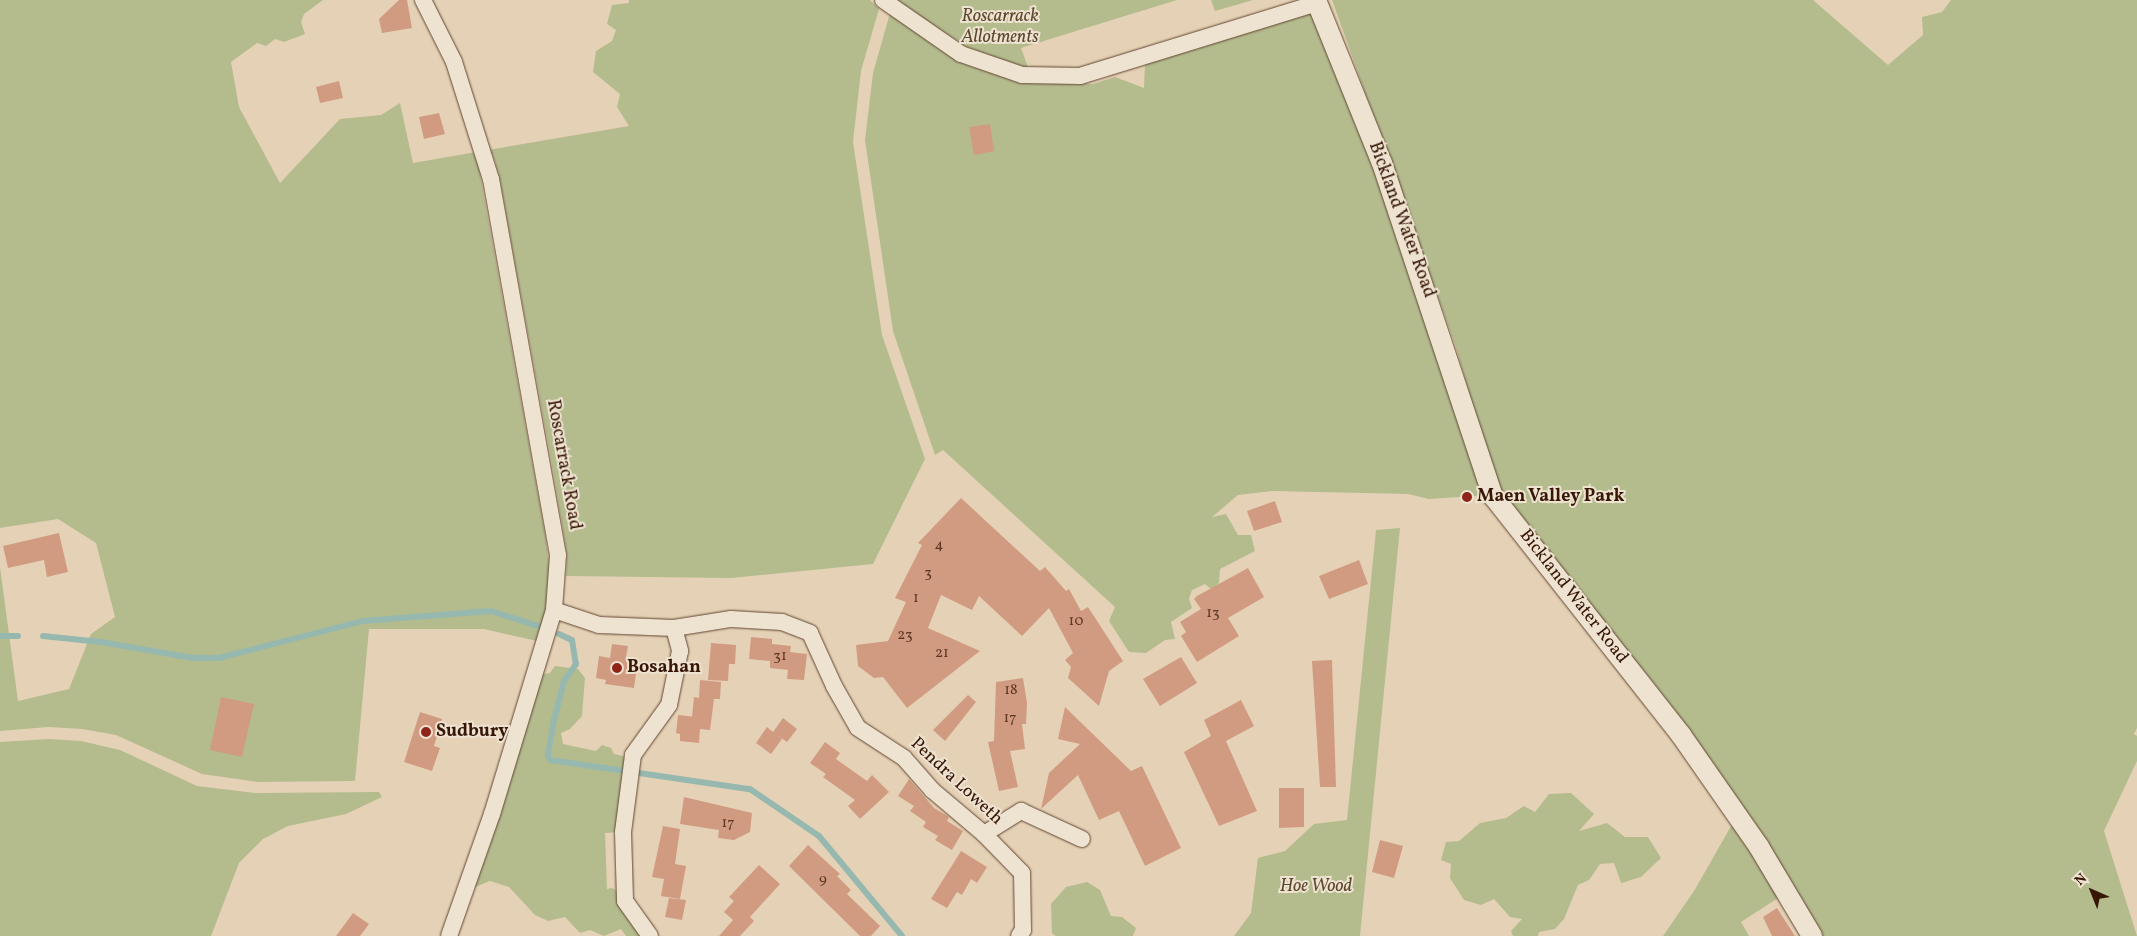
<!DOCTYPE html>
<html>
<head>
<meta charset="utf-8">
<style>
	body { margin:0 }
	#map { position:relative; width:2137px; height:936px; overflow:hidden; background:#e5d2b6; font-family:Vollkorn,serif }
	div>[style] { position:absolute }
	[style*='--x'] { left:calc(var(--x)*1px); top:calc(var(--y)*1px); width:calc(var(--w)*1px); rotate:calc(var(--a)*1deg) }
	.green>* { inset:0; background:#b4bc8e }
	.stream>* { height:6px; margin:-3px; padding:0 3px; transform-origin:3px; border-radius:3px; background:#96b8af }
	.building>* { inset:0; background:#d19b81 }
	.roads { filter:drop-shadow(0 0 1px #624531) drop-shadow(0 0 1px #624531) }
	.minor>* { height:16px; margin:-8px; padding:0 8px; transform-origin:8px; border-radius:8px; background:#eee2d0 }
	.tertiary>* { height:20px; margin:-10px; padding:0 10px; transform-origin:10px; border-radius:10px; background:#eee2d0 }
	.dots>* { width:14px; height:14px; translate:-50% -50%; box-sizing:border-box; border:2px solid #eee2d0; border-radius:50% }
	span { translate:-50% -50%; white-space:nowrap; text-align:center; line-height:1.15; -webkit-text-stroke:4px #eee2d0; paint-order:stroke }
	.number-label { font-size:15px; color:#5e3724 }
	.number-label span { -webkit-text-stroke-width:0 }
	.park-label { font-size:18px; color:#5c482e; font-style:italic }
	.street-label { font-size:18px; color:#371605 }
	.poi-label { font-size:18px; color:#371605; font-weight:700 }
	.left { translate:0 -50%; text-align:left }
	.north { position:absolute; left:2067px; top:866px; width:50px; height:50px; -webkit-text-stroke:4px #eee2d0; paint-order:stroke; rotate:316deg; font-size:14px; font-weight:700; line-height:20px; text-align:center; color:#371605 }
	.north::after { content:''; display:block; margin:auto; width:18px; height:22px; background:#371605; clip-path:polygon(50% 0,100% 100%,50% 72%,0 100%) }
</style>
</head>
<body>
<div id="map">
	<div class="green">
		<div style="clip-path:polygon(0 0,323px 0,304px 14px,301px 22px,305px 34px,284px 42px,275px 39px,266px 46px,257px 43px,231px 62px,239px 107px,280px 183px,340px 119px,381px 115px,400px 103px,413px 163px,476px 152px,545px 534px,550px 572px,547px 608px,537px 641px,484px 629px,369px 629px,355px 781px,257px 782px,202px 774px,116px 735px,82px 729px,48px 727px,0 731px,0 567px,18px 701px,69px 689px,91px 634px,115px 617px,96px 543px,58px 519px,0 528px)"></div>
		<div style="clip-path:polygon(629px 0,870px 0,879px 9px,861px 71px,853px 142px,882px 335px,925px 459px,873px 564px,731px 578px,566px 576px,567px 554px,551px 459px,499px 175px,493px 155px,488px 150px,629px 126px,617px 107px,620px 94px,593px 72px,596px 51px,612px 41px,616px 30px,607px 24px,612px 5px,629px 3px)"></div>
		<div style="clip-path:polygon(894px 0,1177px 0,1021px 48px,1029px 70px,967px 47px)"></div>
		<div style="clip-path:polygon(1211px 0,1253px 0,1215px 11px)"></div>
		<div style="clip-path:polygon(1332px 0,1813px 0,1888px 65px,1923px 35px,1922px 17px,1942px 12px,1951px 0,2137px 0,2137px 728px,2134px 734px,2137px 736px,2137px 761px,2104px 831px,2137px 936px,1812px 936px,1759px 847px,1493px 496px,1475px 413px,1455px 344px)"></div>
		<div style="clip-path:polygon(1313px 9px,1378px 165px,1490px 495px,1429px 499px,1408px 494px,1273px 491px,1238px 495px,1212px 517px,1226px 514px,1238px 535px,1251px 535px,1255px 551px,1220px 569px,1219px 583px,1212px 590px,1205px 584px,1192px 590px,1189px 599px,1192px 608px,1171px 622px,1175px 639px,1165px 640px,1146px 653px,1129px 652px,1109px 621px,1115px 607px,943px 450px,935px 455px,893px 331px,865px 140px,873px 73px,890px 13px,1021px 80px,1093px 84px,1115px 77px,1144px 88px,1145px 62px)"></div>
		<div style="clip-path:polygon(1400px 528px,1360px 936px,1234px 936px,1251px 913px,1258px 858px,1285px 851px,1314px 824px,1347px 820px,1376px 530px)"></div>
		<div style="clip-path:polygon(555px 666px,578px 669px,585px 678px,582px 716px,570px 729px,561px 733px,563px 744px,596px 751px,602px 745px,611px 748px,614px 754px,623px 756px,629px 763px,621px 832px,605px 833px,607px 889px,612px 888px,622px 894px,643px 936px,626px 936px,621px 929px,604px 936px,590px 930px,580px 933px,565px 917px,548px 921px,535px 915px,509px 887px,490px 881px,468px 890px,540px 670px,544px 674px,550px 673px)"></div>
		<div style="clip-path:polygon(49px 739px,81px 741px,120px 750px,197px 786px,255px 793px,379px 792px,382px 797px,346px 814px,288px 826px,263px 839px,239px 863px,211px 936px,0 936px,0 742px)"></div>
		<div style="clip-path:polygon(1571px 793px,1594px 814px,1579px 831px,1607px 823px,1625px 837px,1648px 837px,1661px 858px,1641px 877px,1621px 883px,1614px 863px,1600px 864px,1589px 880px,1578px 885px,1564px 919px,1555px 929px,1539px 932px,1538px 936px,1513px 936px,1511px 931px,1522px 919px,1510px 917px,1494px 899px,1481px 905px,1464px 900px,1450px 878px,1451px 864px,1441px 860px,1446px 842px,1459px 841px,1480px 823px,1506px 818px,1524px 806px,1535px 812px,1549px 794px)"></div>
		<div style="clip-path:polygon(1734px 821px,1781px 896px,1741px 922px,1749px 936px,1663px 936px,1694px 891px)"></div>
		<div style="clip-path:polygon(1087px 882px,1100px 890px,1111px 916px,1122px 917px,1136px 928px,1133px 936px,1056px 936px,1052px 933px,1051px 904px,1066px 887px)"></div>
	</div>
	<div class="stream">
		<div style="--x:559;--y:634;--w:14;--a:25"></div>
		<div style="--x:572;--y:640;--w:24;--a:81"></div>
		<div style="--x:576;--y:664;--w:21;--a:125"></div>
		<div style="--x:564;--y:681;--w:40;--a:104.4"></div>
		<div style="--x:554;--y:720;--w:36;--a:100"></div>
		<div style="--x:548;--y:755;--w:5;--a:68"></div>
		<div style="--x:550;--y:760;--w:202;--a:8.3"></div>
		<div style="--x:750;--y:789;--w:83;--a:34.3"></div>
		<div style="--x:819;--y:836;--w:130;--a:50.3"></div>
		<div style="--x:0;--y:636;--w:18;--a:0"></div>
		<div style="--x:43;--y:636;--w:58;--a:5.9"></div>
		<div style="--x:101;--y:642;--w:93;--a:9.9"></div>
		<div style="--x:193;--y:658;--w:26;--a:0"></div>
		<div style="--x:219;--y:658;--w:149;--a:-14.4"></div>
		<div style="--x:363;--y:621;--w:128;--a:-4.5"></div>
		<div style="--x:491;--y:611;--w:49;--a:17.7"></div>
	</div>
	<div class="building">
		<div style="clip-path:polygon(399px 0,407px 0,412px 28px,382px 33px,379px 19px)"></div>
		<div style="clip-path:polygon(339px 81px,343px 98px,320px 103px,316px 87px)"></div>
		<div style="clip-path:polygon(439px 113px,445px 134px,424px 139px,419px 117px)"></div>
		<div style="clip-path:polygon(990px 124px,994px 151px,974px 155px,969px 127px)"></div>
		<div style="clip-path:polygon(961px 498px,1040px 571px,1045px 567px,1066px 591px,1069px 589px,1081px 611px,1088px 607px,1123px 661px,1109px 671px,1099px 706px,1068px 678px,1071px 667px,1065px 660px,1073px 653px,1049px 608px,1022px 636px,979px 596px,972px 610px,941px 595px,928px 628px,980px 651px,907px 708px,883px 677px,874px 678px,858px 666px,856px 645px,888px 641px,906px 602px,895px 598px,922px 545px,918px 543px)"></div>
		<div style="clip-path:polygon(1275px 501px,1282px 522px,1254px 531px,1247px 511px)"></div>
		<div style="clip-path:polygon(59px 533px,68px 572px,47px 577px,44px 560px,8px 568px,3px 546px)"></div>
		<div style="clip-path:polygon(1359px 560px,1368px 584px,1329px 599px,1319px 576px)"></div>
		<div style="clip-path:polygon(1248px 568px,1264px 597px,1228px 618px,1239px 636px,1197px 662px,1181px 636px,1186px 632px,1180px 622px,1201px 609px,1194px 599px,1197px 596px)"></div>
		<div style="clip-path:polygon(751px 637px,772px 639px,772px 644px,791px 646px,790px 652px,807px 654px,804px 680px,787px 679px,788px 670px,770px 668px,770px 661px,749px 659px)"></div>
		<div style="clip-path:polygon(711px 643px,736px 645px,735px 664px,729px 664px,728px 681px,708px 680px)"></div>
		<div style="clip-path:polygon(612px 644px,628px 646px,626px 657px,638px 659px,634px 688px,605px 684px,606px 680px,596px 678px,599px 656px,610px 658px)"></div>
		<div style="clip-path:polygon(1181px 657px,1197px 683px,1160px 706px,1143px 679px)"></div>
		<div style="clip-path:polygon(1332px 660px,1336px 787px,1320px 787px,1312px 661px)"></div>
		<div style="clip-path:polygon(1023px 678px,1027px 703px,1026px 724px,1022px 724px,1025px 749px,1010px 751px,1018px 787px,999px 791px,988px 742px,994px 741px,996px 682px)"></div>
		<div style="clip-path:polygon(700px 680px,721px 682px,720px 699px,714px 699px,710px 730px,700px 729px,699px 743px,680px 741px,680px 734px,676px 733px,678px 715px,697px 717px,692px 717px,694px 697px,699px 698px)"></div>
		<div style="clip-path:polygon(968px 695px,976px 702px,945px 741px,933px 730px)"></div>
		<div style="clip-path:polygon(221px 697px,254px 704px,242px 757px,210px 750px)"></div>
		<div style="clip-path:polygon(1241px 700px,1254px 726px,1226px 741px,1257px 811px,1219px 826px,1184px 752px,1211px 736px,1204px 720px)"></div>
		<div style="clip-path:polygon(1065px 707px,1131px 771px,1142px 766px,1181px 848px,1145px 866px,1119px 811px,1099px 820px,1078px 775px,1041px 809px,1049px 773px,1080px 744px,1058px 739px)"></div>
		<div style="clip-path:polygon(420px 712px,442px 719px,434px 746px,440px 748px,432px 771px,404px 762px)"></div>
		<div style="clip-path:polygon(783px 718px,797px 729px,787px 742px,777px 735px,782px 739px,771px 754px,756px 743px,767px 727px,773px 732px)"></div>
		<div style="clip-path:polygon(825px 742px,840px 753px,836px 759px,867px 781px,872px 775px,889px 792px,860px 819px,848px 806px,855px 800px,823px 777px,826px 774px,810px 763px)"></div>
		<div style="clip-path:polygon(909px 779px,934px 808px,949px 817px,947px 821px,963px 831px,952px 850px,935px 840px,938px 836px,923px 827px,926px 822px,910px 811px,914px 806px,898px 796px)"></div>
		<div style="clip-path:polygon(1279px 788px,1304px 788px,1304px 827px,1279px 828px)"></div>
		<div style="clip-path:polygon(684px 797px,752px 813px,750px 832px,734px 840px,718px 838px,719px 830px,680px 824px)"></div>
		<div style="clip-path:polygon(663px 826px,680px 829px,675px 864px,686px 866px,680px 899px,661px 896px,664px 879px,652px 877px)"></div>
		<div style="clip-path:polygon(1380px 840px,1403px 846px,1394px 878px,1372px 872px)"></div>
		<div style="clip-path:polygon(808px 845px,840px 874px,837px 876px,851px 890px,847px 894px,880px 926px,871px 936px,860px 936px,789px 866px)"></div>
		<div style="clip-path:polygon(961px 851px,987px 867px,977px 883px,971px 879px,962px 895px,957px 892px,947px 908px,931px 899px)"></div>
		<div style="clip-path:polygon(759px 865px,780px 884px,750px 917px,754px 921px,740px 936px,719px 936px,733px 920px,724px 912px,734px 901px,729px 897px)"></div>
		<div style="clip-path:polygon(669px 898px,686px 900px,682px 920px,665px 917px)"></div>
		<div style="clip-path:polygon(1777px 908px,1795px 936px,1772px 936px,1763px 917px)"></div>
		<div style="clip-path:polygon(353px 913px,369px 924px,360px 936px,336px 936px)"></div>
	</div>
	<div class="roads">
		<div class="minor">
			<div style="--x:423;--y:0;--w:69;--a:63.4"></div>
			<div style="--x:454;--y:62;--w:123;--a:72.5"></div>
			<div style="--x:491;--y:179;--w:382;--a:79.9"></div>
			<div style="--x:558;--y:555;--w:55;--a:94.2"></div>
			<div style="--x:554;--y:610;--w:213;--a:106.9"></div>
			<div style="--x:492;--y:814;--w:129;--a:109.4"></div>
			<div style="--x:883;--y:0;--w:95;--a:34.7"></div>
			<div style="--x:961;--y:54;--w:65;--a:19"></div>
			<div style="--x:1022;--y:75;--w:58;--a:1"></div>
			<div style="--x:1080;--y:76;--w:248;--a:-17.1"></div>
			<div style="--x:554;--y:610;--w:47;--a:18.4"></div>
			<div style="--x:599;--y:625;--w:75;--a:2.3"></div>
			<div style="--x:674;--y:628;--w:24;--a:75"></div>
			<div style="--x:680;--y:651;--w:55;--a:101.5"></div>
			<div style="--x:669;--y:705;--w:62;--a:125.8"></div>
			<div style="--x:633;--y:755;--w:78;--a:97.4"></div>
			<div style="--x:623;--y:832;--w:69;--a:88.3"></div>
			<div style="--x:625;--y:901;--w:43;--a:54.5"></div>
			<div style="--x:674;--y:628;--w:58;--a:-9"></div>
			<div style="--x:731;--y:619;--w:51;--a:3.4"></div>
			<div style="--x:782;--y:622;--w:30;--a:21"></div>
			<div style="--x:810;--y:633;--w:58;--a:65.6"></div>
			<div style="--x:834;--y:686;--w:48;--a:60.3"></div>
			<div style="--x:858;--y:728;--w:55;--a:33.1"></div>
			<div style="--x:904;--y:758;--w:43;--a:48.8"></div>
			<div style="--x:932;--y:790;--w:68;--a:40.2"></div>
			<div style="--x:984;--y:834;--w:54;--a:45.7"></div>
			<div style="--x:1022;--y:873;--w:57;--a:89"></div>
			<div style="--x:1023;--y:930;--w:7;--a:124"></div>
			<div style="--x:984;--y:834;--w:44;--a:-31.9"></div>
			<div style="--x:1021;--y:811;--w:67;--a:24.7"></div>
		</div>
		<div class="tertiary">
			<div style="--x:1316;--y:0;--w:176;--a:68"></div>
			<div style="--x:1382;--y:163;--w:351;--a:71.6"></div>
			<div style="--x:1493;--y:496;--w:304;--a:51.8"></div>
			<div style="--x:1681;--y:735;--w:136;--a:55.1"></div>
			<div style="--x:1759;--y:847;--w:104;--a:59.2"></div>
		</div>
	</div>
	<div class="dots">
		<div style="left:1467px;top:497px;background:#8f2418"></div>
		<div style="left:617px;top:668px;background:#8f2418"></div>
		<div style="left:426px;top:732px;background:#8f2418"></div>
	</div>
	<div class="number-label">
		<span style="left:939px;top:546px">4</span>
		<span style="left:928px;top:574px">3</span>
		<span style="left:916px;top:599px">1</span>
		<span style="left:1213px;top:614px">13</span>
		<span style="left:1076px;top:622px">10</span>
		<span style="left:905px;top:636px">23</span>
		<span style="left:942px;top:654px">21</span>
		<span style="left:780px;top:657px">31</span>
		<span style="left:1011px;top:691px">18</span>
		<span style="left:1010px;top:719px">17</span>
		<span style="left:728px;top:824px">17</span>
		<span style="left:823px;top:880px">9</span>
	</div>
	<div class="park-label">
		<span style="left:1000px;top:28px">Roscarrack<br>Allotments</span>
		<span style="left:1316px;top:887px">Hoe Wood</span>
	</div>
	<div class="street-label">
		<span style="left:1401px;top:220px;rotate:70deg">Bickland Water Road</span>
		<span style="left:563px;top:465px;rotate:80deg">Roscarrack Road</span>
		<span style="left:1573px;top:597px;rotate:52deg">Bickland Water Road</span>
		<span style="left:956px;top:782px;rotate:43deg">Pendra Loweth</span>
	</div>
	<div class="poi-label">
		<span class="left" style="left:1477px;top:497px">Maen Valley Park</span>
		<span class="left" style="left:627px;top:668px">Bosahan</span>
		<span class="left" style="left:436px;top:732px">Sudbury</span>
	</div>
	<div class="north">N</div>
</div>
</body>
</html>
